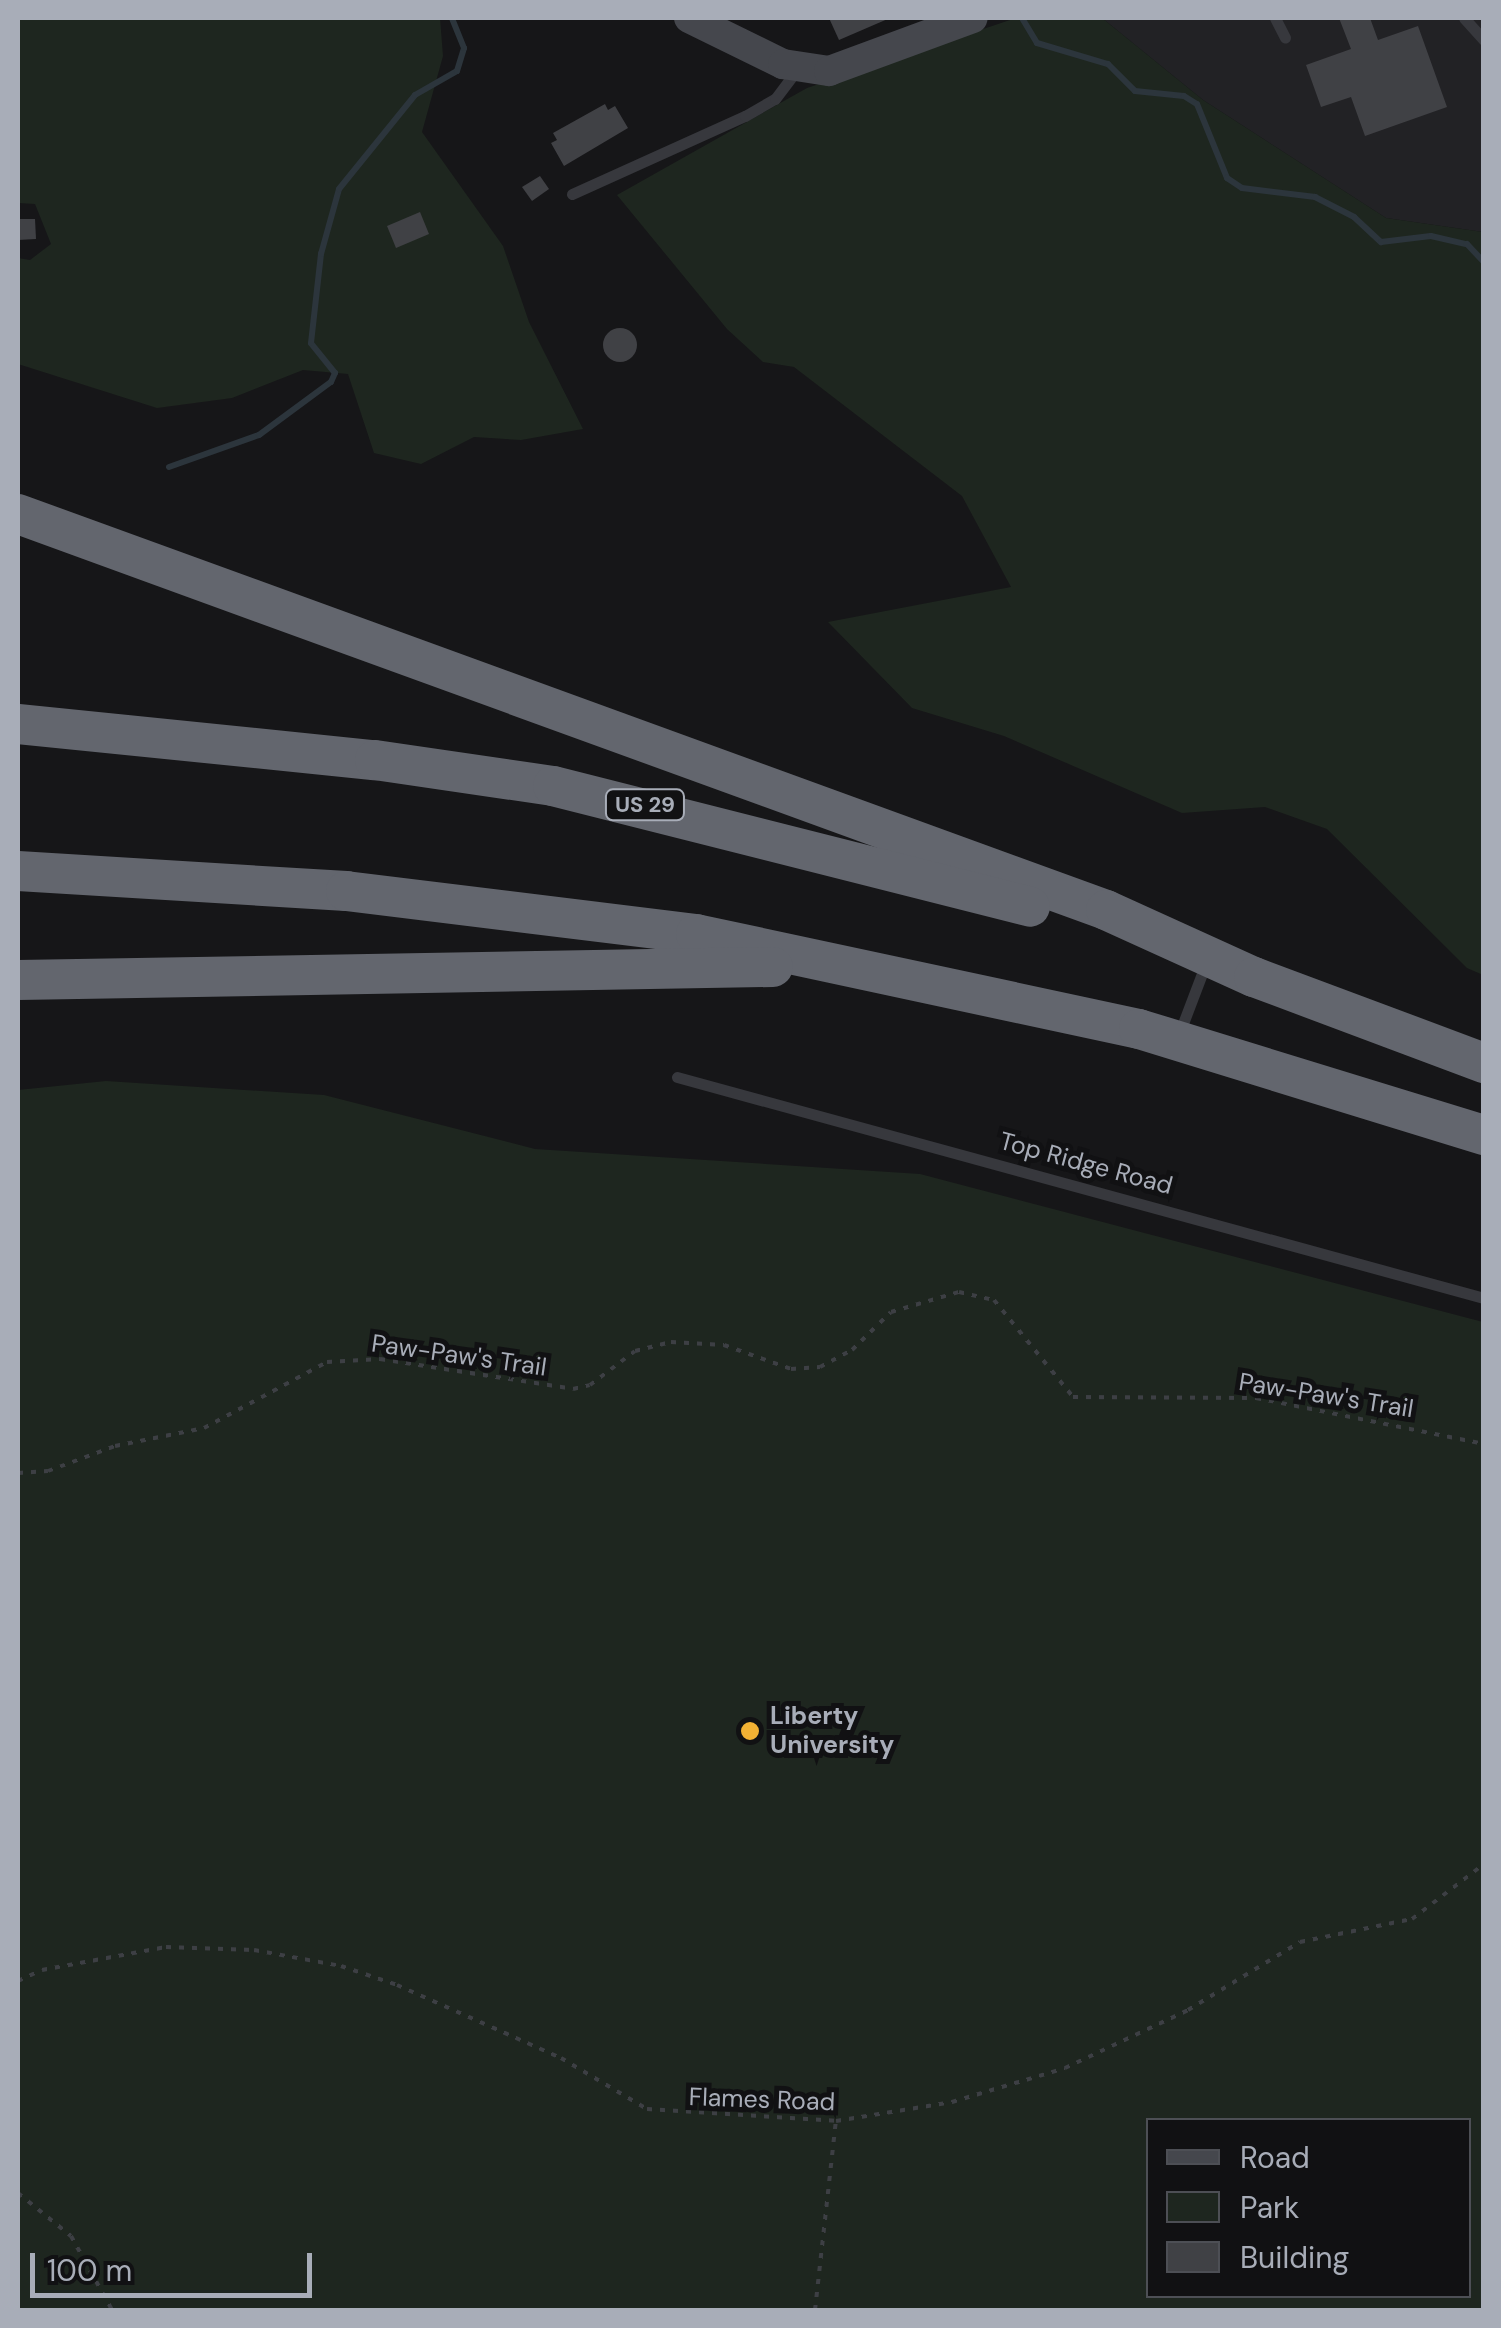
<!DOCTYPE html>
<html>
<head>
<meta charset="utf-8">
<style>
	body { margin:0 }
	#map { position:relative; width:1501px; height:2328px; overflow:hidden; background:#161618; font-family:"DM Sans",sans-serif }
	div>[style] { position:absolute }
	[style*='--x'] { left:calc(var(--x)*1px); top:calc(var(--y)*1px); width:calc(var(--w)*1px); rotate:calc(var(--a)*1deg) }
	.built>* { inset:0; background:#222225 }
	.green>* { inset:0; background:#1e261f }
	.stream>* { height:6px; margin:-3px; padding:0 3px; transform-origin:3px; border-radius:3px; background:#2c353c }
	.building>* { inset:0; background:#404145 }
	.round { border-radius:50% }
	.path>* { height:4px; margin-top:-2px; transform-origin:0; background:repeating-linear-gradient(90deg,#3d3f44 0 5px,transparent 0 13px) }
	.lane>* { height:11px; margin:-5.5px; padding:0 5.5px; transform-origin:5.5px; border-radius:5.5px; background:#37383d }
	.secondary>* { height:30px; margin:-15px; padding:0 15px; transform-origin:15px; border-radius:15px; background:#45474d }
	.highway>* { height:40px; margin:-20px; padding:0 20px; transform-origin:20px; border-radius:20px; background:#63666e }
	.dots>* { width:28px; height:28px; translate:-50% -50%; box-sizing:border-box; border:5px solid #111113; border-radius:50% }
	span { translate:-50% -50%; white-space:nowrap; text-align:center; line-height:1.15; -webkit-text-stroke:10px #111113; paint-order:stroke }
	.shield-label span { padding:2px 8px; background:#111113; border:2px solid; border-radius:8px; -webkit-text-stroke-width:0 }
	.shield-label { font-size:22px; color:#a8adb8; font-weight:700 }
	.street-label { font-size:25px; color:#a8adb8 }
	.poi-label { font-size:25px; color:#a8adb8; font-weight:700 }
	.left { translate:0 -50%; text-align:left }
	.frame { position:absolute; inset:0; border:20px solid #a8adb8; pointer-events:none }
	.legend { position:absolute; left:1146px; top:2118px; width:325px; height:180px; box-sizing:border-box; background:#111113; border:2px solid #4d4f55; margin:0; padding:12px 18px; list-style:none; font-size:30px; color:#a8adb8 }
	.legend li { display:flex; align-items:center; gap:20px; height:50px }
	.legend b { width:50px; border:2px solid #4d4f55 }
	.scale { position:absolute; left:30px; top:2253px; width:282px; height:45px; box-sizing:border-box; border:5px solid #a8adb8; border-top:0; padding-left:12px; font-size:30px; line-height:35px; white-space:nowrap; color:#a8adb8; -webkit-text-stroke:8px #111113; paint-order:stroke }
</style>
</head>
<body>
<div id="map">
	<div class="built">
		<div style="clip-path:polygon(1102px 18px,1483px 18px,1483px 232px,1386px 218px,1203px 100px)"></div>
	</div>
	<div class="green">
		<div style="clip-path:polygon(18px 18px,440px 18px,443px 56px,422px 132px,503px 246px,529px 322px,583px 429px,521px 440px,474px 437px,421px 464px,374px 453px,348px 374px,303px 370px,232px 398px,157px 408px,18px 364px,18px 258px,30px 260px,51px 244px,35px 204px,18px 203px)"></div>
		<div style="clip-path:polygon(1016px 18px,1102px 18px,1203px 100px,1386px 218px,1483px 232px,1483px 975px,1467px 968px,1327px 829px,1265px 807px,1182px 813px,1004px 736px,912px 708px,828px 622px,1011px 587px,962px 496px,794px 367px,763px 362px,727px 329px,617px 195px,807px 88px)"></div>
		<div style="clip-path:polygon(evenodd,106px 1081px,324px 1095px,535px 1149px,920px 1174px,1483px 1322px,1483px 2310px,18px 2310px,18px 1090px,106px 1081px,1148px 2120px,1468px 2120px,1468px 2296px,1148px 2296px,1148px 2120px)"></div>
	</div>
	<div class="stream">
		<div style="--x:1022;--y:18;--w:29;--a:59"></div>
		<div style="--x:1037;--y:43;--w:74;--a:16.5"></div>
		<div style="--x:1108;--y:64;--w:38;--a:45"></div>
		<div style="--x:1135;--y:91;--w:49;--a:5.8"></div>
		<div style="--x:1184;--y:96;--w:15;--a:32"></div>
		<div style="--x:1197;--y:104;--w:80;--a:67.9"></div>
		<div style="--x:1227;--y:178;--w:18;--a:34"></div>
		<div style="--x:1242;--y:188;--w:74;--a:7"></div>
		<div style="--x:1315;--y:197;--w:44;--a:27.1"></div>
		<div style="--x:1354;--y:217;--w:37;--a:43"></div>
		<div style="--x:1381;--y:242;--w:50;--a:-6.8"></div>
		<div style="--x:1431;--y:236;--w:37;--a:13"></div>
		<div style="--x:1467;--y:244;--w:25;--a:47"></div>
		<div style="--x:169;--y:467;--w:96;--a:-19.6"></div>
		<div style="--x:259;--y:435;--w:89;--a:-36.4"></div>
		<div style="--x:331;--y:382;--w:10;--a:-66"></div>
		<div style="--x:335;--y:373;--w:38;--a:-129"></div>
		<div style="--x:311;--y:343;--w:90;--a:-83.6"></div>
		<div style="--x:321;--y:254;--w:67;--a:-74.5"></div>
		<div style="--x:339;--y:189;--w:121;--a:-51"></div>
		<div style="--x:415;--y:95;--w:48;--a:-29.7"></div>
		<div style="--x:457;--y:71;--w:24;--a:-73"></div>
		<div style="--x:464;--y:48;--w:32;--a:-112"></div>
	</div>
	<div class="building">
		<div style="clip-path:polygon(829px 18px,890px 18px,839px 40px)"></div>
		<div style="clip-path:polygon(1339px 18px,1370px 18px,1378px 40px,1418px 26px,1447px 107px,1365px 136px,1351px 97px,1321px 107px,1306px 65px,1351px 49px)"></div>
		<div style="clip-path:polygon(605px 104px,608px 110px,615px 106px,628px 128px,564px 166px,551px 143px,557px 140px,553px 133px)"></div>
		<div style="clip-path:polygon(540px 176px,549px 189px,532px 201px,522px 187px)"></div>
		<div style="clip-path:polygon(420px 212px,429px 234px,396px 248px,387px 226px)"></div>
		<div style="clip-path:polygon(18px 219px,35px 219px,36px 239px,18px 240px)"></div>
		<div class="round" style="left:603px;top:328px;width:34px;height:34px"></div>
	</div>
	<div class="path">
		<div style="--x:18;--y:1473;--w:30;--a:-4"></div>
		<div style="--x:48;--y:1471;--w:72;--a:-20.5"></div>
		<div style="--x:115;--y:1446;--w:91;--a:-11.4"></div>
		<div style="--x:204;--y:1428;--w:140;--a:-28.2"></div>
		<div style="--x:327;--y:1362;--w:53;--a:-3.2"></div>
		<div style="--x:380;--y:1359;--w:195;--a:8.8"></div>
		<div style="--x:573;--y:1389;--w:17;--a:-13"></div>
		<div style="--x:590;--y:1385;--w:56;--a:-37.1"></div>
		<div style="--x:635;--y:1351;--w:37;--a:-14"></div>
		<div style="--x:671;--y:1342;--w:53;--a:3.2"></div>
		<div style="--x:724;--y:1345;--w:71;--a:19.7"></div>
		<div style="--x:791;--y:1369;--w:29;--a:-4"></div>
		<div style="--x:820;--y:1367;--w:36;--a:-28"></div>
		<div style="--x:852;--y:1350;--w:54;--a:-44.3"></div>
		<div style="--x:891;--y:1312;--w:71;--a:-16.4"></div>
		<div style="--x:959;--y:1292;--w:36;--a:13"></div>
		<div style="--x:994;--y:1300;--w:125;--a:50.8"></div>
		<div style="--x:1073;--y:1397;--w:183;--a:0.3"></div>
		<div style="--x:1256;--y:1398;--w:233;--a:11.4"></div>
		<div style="--x:18;--y:1981;--w:26;--a:-25"></div>
		<div style="--x:42;--y:1970;--w:126;--a:-10.5"></div>
		<div style="--x:166;--y:1947;--w:88;--a:2"></div>
		<div style="--x:254;--y:1950;--w:88;--a:10.4"></div>
		<div style="--x:341;--y:1966;--w:59;--a:18.7"></div>
		<div style="--x:397;--y:1985;--w:180;--a:24"></div>
		<div style="--x:561;--y:2058;--w:100;--a:30.7"></div>
		<div style="--x:647;--y:2109;--w:189;--a:3.6"></div>
		<div style="--x:836;--y:2121;--w:118;--a:-9.3"></div>
		<div style="--x:952;--y:2102;--w:118;--a:-16.7"></div>
		<div style="--x:1065;--y:2068;--w:136;--a:-25.2"></div>
		<div style="--x:1188;--y:2010;--w:131;--a:-31.3"></div>
		<div style="--x:1300;--y:1942;--w:114;--a:-11.6"></div>
		<div style="--x:1412;--y:1919;--w:91;--a:-37.4"></div>
		<div style="--x:18;--y:2193;--w:68;--a:39.1"></div>
		<div style="--x:71;--y:2236;--w:85;--a:61"></div>
		<div style="--x:815;--y:2310;--w:190;--a:-83.7"></div>
	</div>
	<div class="lane">
		<div style="--x:1275;--y:18;--w:22;--a:63"></div>
		<div style="--x:1464;--y:18;--w:30;--a:48"></div>
		<div style="--x:572;--y:194;--w:190;--a:-24.3"></div>
		<div style="--x:745;--y:116;--w:34;--a:-30"></div>
		<div style="--x:775;--y:99;--w:39;--a:-53"></div>
		<div style="--x:1179;--y:1034;--w:76;--a:-69.2"></div>
		<div style="--x:677;--y:1077;--w:837;--a:15.32"></div>
	</div>
	<div class="secondary">
		<div style="--x:689;--y:18;--w:105;--a:26.1"></div>
		<div style="--x:783;--y:64;--w:47;--a:8.7"></div>
		<div style="--x:829;--y:71;--w:153;--a:-20.2"></div>
	</div>
	<div class="highway">
		<div style="--x:18;--y:514;--w:1158;--a:20"></div>
		<div style="--x:1106;--y:910;--w:162;--a:24.4"></div>
		<div style="--x:1254;--y:977;--w:246;--a:20.5"></div>
		<div style="--x:18;--y:724;--w:359;--a:5.8"></div>
		<div style="--x:375;--y:760;--w:180;--a:8.3"></div>
		<div style="--x:553;--y:786;--w:492;--a:14.2"></div>
		<div style="--x:18;--y:871;--w:329;--a:3.5"></div>
		<div style="--x:346;--y:891;--w:353;--a:7"></div>
		<div style="--x:696;--y:934;--w:453;--a:12.1"></div>
		<div style="--x:1139;--y:1029;--w:361;--a:17.1"></div>
		<div style="--x:18;--y:980;--w:755;--a:-0.99"></div>
	</div>
	<div class="dots">
		<div style="left:750px;top:1731px;background:#f2b134"></div>
	</div>
	<div class="shield-label">
		<span style="left:645px;top:805px">US 29</span>
	</div>
	<div class="street-label">
		<span style="left:1086px;top:1164px;rotate:15deg">Top Ridge Road</span>
		<span style="left:459px;top:1356px;rotate:8deg">Paw-Paw's Trail</span>
		<span style="left:1326px;top:1396px;rotate:9deg">Paw-Paw's Trail</span>
		<span style="left:762px;top:2100px;rotate:2deg">Flames Road</span>
	</div>
	<div class="poi-label">
		<span class="left" style="left:770px;top:1731px">Liberty<br>University</span>
	</div>
	<div class="frame"></div>
	<ul class="legend">
	<li><b style="height:12px;background:#45474d"></b>Road</li>
	<li><b style="height:28px;background:#1e261f"></b>Park</li>
	<li><b style="height:28px;background:#404145"></b>Building</li>
	</ul>
	<div class="scale">100 m</div>
</div>
</body>
</html>
